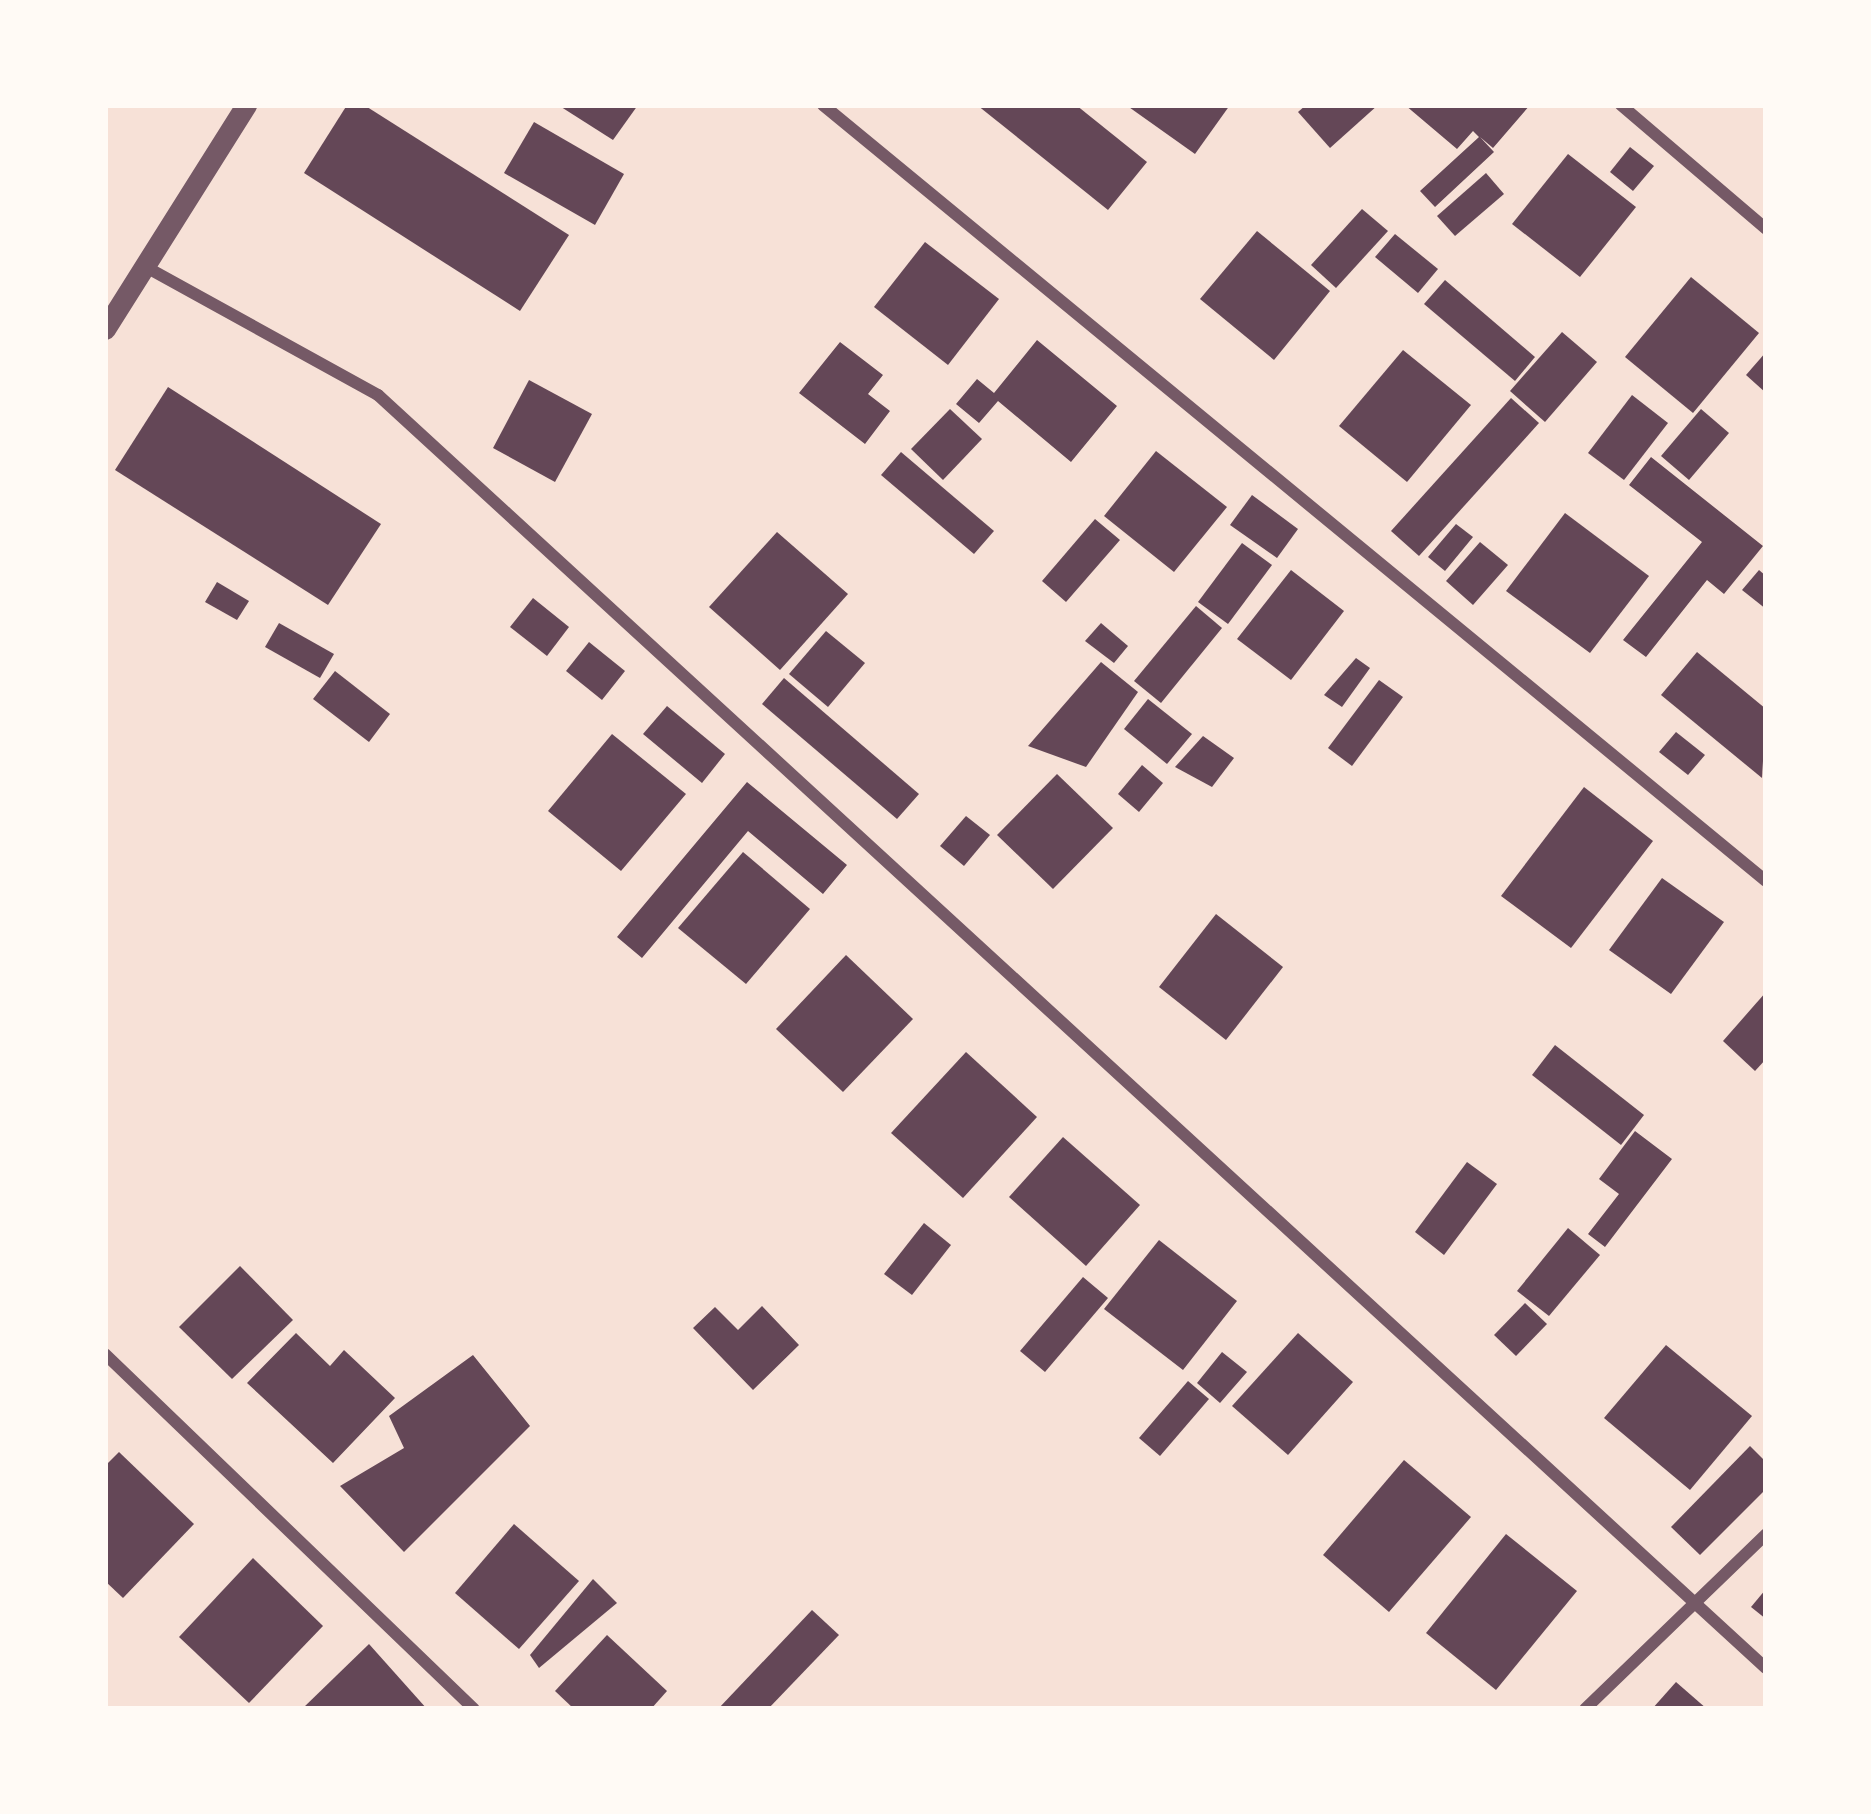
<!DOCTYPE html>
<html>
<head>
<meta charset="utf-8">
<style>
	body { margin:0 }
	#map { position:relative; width:1871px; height:1814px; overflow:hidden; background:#f7e1d7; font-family:Helvetica,sans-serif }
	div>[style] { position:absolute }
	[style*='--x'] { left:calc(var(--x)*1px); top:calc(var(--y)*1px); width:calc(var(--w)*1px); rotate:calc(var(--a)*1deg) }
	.building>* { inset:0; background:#644757 }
	.minor>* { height:12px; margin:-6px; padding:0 6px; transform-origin:6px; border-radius:6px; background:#755966 }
	.tertiary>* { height:21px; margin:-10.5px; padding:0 10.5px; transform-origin:10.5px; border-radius:10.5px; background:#755966 }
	span { translate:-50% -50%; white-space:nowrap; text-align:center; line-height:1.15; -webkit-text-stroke:12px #fffaf5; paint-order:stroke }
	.frame { position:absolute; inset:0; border:108px solid #fffaf5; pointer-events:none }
</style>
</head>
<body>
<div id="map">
	<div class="building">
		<div style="clip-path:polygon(347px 105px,364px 105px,569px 235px,520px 311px,304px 173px)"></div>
		<div style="clip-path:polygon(558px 105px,638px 105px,613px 140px)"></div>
		<div style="clip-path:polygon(977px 105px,1076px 105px,1147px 162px,1108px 210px)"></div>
		<div style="clip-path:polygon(1126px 105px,1230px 105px,1195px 154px)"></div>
		<div style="clip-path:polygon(1306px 105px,1378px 105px,1330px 148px,1298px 112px)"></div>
		<div style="clip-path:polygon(1405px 105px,1530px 105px,1493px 148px,1480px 137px,1494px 152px,1435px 207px,1420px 191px,1479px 137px,1473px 131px,1457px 149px)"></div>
		<div style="clip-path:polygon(534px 122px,624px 174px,595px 225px,504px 173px)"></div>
		<div style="clip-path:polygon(1630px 147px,1654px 166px,1633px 191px,1610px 172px)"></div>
		<div style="clip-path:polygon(1568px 154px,1636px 207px,1580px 277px,1512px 224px)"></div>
		<div style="clip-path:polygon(1486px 173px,1504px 194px,1455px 236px,1437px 216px)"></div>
		<div style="clip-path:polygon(1362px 209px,1388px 231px,1336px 288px,1311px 265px)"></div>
		<div style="clip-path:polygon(1257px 231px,1330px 291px,1274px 360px,1200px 299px)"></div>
		<div style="clip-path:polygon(1395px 234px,1438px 269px,1418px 293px,1375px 257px)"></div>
		<div style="clip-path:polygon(925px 242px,999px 299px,948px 365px,874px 307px)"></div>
		<div style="clip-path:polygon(1691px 277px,1759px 333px,1693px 413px,1625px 357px)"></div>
		<div style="clip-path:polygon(1445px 280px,1535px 357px,1515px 381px,1424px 304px)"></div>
		<div style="clip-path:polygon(1562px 332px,1597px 362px,1545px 422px,1510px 391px)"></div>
		<div style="clip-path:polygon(1037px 340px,1117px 406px,1071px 462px,998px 401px,979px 423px,956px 404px,977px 379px,994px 393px)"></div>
		<div style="clip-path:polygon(840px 342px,883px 375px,868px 394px,890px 411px,865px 444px,799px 393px)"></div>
		<div style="clip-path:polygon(1403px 350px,1471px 405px,1407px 482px,1339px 426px)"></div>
		<div style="clip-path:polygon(1766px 352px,1766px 393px,1746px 375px)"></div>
		<div style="clip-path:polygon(529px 380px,592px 414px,555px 482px,493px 448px)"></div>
		<div style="clip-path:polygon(168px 387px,381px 524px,328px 605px,115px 470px)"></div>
		<div style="clip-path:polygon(1632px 395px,1668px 423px,1624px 480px,1588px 453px)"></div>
		<div style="clip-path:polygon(1511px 398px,1539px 423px,1419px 556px,1391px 531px)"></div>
		<div style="clip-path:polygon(950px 409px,982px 439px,943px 480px,911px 449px)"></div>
		<div style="clip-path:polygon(1701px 409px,1729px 433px,1689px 480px,1661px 456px)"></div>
		<div style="clip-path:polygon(1156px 451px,1227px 507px,1174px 572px,1104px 516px)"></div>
		<div style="clip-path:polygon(901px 452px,994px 531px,974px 554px,881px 475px)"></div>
		<div style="clip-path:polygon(1651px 457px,1763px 546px,1724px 594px,1707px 580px,1646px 657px,1623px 640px,1702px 542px,1629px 485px)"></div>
		<div style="clip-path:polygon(1252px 495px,1298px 529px,1277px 558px,1230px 525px)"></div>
		<div style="clip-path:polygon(1565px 513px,1649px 576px,1590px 653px,1506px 591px)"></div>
		<div style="clip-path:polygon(1095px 519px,1120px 540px,1066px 602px,1042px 581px)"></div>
		<div style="clip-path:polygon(1456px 524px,1473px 537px,1445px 571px,1428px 557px)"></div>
		<div style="clip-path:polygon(777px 532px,848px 594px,780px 670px,709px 607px)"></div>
		<div style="clip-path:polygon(1480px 542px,1508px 565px,1473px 605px,1446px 581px)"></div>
		<div style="clip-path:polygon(1242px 543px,1272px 565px,1228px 624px,1198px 602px)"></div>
		<div style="clip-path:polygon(1291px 570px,1344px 611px,1291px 680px,1237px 639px)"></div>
		<div style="clip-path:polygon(1759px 570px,1766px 576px,1766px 609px,1742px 590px)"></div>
		<div style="clip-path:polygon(217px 582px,249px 601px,237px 620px,205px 602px)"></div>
		<div style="clip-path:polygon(533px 598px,569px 627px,547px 656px,510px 627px)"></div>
		<div style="clip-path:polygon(1196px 606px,1222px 628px,1161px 703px,1134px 681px)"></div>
		<div style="clip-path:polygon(279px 623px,334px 654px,320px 678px,265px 647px)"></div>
		<div style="clip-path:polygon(1101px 623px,1128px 646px,1114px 663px,1085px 641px)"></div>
		<div style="clip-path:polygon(826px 631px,865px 663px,828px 707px,789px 674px)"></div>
		<div style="clip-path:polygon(589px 642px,625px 671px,602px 700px,566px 671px)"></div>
		<div style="clip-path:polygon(1697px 652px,1766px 709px,1762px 778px,1661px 695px)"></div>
		<div style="clip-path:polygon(1356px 658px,1370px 668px,1342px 707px,1324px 695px)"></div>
		<div style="clip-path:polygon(1101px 662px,1138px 692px,1086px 767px,1028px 746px)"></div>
		<div style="clip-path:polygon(335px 671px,390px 714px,369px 742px,313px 699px)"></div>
		<div style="clip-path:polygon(784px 678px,919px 794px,897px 819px,762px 704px)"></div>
		<div style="clip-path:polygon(1379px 680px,1403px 697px,1352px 766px,1328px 748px)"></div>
		<div style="clip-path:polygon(1148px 699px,1192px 734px,1167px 764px,1124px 729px)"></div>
		<div style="clip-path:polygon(667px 706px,725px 754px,702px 783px,643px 734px)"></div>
		<div style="clip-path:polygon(1676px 732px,1705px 755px,1688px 775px,1659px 752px)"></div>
		<div style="clip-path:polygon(612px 734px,686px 794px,621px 871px,548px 811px)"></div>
		<div style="clip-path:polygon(1203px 736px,1234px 758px,1212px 787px,1175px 767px)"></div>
		<div style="clip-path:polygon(1142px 765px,1163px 783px,1139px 812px,1118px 794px)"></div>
		<div style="clip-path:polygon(1057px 774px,1113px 828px,1053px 889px,997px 835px)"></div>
		<div style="clip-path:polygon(747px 782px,847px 865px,823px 894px,748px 831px,642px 958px,617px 937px)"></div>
		<div style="clip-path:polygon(1584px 787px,1653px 841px,1571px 948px,1501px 896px)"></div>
		<div style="clip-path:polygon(966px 816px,990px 835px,964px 866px,940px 846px)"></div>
		<div style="clip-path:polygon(743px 852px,810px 909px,746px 984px,678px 928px)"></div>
		<div style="clip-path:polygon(1662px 878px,1724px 922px,1671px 994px,1609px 950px)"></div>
		<div style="clip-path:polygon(1216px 914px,1283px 967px,1226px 1040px,1159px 987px)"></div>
		<div style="clip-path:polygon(846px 955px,913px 1019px,843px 1092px,776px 1029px)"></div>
		<div style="clip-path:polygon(1766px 992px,1766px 1059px,1755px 1071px,1723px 1041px)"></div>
		<div style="clip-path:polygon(1555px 1045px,1644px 1115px,1621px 1145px,1532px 1075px)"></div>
		<div style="clip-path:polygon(966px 1052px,1037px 1117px,963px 1198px,891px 1133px)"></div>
		<div style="clip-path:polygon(1635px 1131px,1672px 1159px,1605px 1247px,1588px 1234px,1619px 1194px,1599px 1179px)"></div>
		<div style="clip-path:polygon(1063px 1137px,1140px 1205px,1086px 1266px,1009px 1197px)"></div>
		<div style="clip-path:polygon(1467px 1162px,1497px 1184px,1444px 1255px,1415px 1232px)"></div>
		<div style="clip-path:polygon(924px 1223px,951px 1245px,912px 1295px,884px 1274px)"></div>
		<div style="clip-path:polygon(1568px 1228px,1600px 1255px,1549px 1316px,1517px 1291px)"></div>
		<div style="clip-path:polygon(1159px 1240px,1237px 1301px,1183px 1370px,1104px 1309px)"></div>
		<div style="clip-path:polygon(240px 1266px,293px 1320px,232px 1379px,179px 1327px)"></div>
		<div style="clip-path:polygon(1083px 1277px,1108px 1298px,1045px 1372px,1020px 1351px)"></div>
		<div style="clip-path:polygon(1525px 1303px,1547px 1324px,1516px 1356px,1494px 1335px)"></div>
		<div style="clip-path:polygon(762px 1306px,799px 1345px,753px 1390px,693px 1328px,715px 1307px,738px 1330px)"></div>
		<div style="clip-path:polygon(296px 1333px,330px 1366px,344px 1350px,395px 1398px,333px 1463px,247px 1383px)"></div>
		<div style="clip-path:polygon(1298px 1333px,1353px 1382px,1288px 1455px,1232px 1406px)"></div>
		<div style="clip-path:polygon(1666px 1345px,1752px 1416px,1690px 1490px,1604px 1418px)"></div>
		<div style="clip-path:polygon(1222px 1352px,1247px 1372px,1220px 1403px,1197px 1383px)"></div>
		<div style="clip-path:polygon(473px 1355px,530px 1426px,404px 1552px,340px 1486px,404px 1448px,389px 1416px)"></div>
		<div style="clip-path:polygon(1188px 1381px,1209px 1399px,1160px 1456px,1139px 1438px)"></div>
		<div style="clip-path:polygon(1750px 1446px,1766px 1462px,1766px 1489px,1700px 1555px,1671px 1527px)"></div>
		<div style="clip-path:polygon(119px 1452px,194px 1524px,123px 1598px,105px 1581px,105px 1466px)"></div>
		<div style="clip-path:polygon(1404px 1460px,1471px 1517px,1389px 1612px,1323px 1555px)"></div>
		<div style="clip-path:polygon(514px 1524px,579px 1581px,519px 1649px,455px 1593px)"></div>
		<div style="clip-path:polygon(1506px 1534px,1577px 1591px,1496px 1690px,1426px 1633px)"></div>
		<div style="clip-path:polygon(253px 1558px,323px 1626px,249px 1703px,179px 1637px)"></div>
		<div style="clip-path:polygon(593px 1579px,617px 1603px,539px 1668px,530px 1655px)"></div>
		<div style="clip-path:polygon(1766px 1589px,1766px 1619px,1751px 1607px)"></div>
		<div style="clip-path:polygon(812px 1610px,839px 1635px,768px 1709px,718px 1709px)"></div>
		<div style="clip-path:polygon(607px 1635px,667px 1691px,651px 1709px,574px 1709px,555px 1691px)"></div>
		<div style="clip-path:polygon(369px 1644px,427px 1709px,302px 1709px)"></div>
		<div style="clip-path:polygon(1676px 1682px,1707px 1709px,1652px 1709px)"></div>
	</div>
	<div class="minor">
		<div style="--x:823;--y:105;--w:1221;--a:39.45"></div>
		<div style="--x:1621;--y:105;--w:191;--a:40.5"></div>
		<div style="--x:146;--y:267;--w:265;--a:28.9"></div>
		<div style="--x:378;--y:395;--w:1883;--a:42.53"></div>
		<div style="--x:105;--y:1354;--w:512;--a:43.89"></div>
		<div style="--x:1585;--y:1709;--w:252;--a:-44"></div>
	</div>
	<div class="tertiary">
		<div style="--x:105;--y:329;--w:265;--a:-57.8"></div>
	</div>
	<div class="frame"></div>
</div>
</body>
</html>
